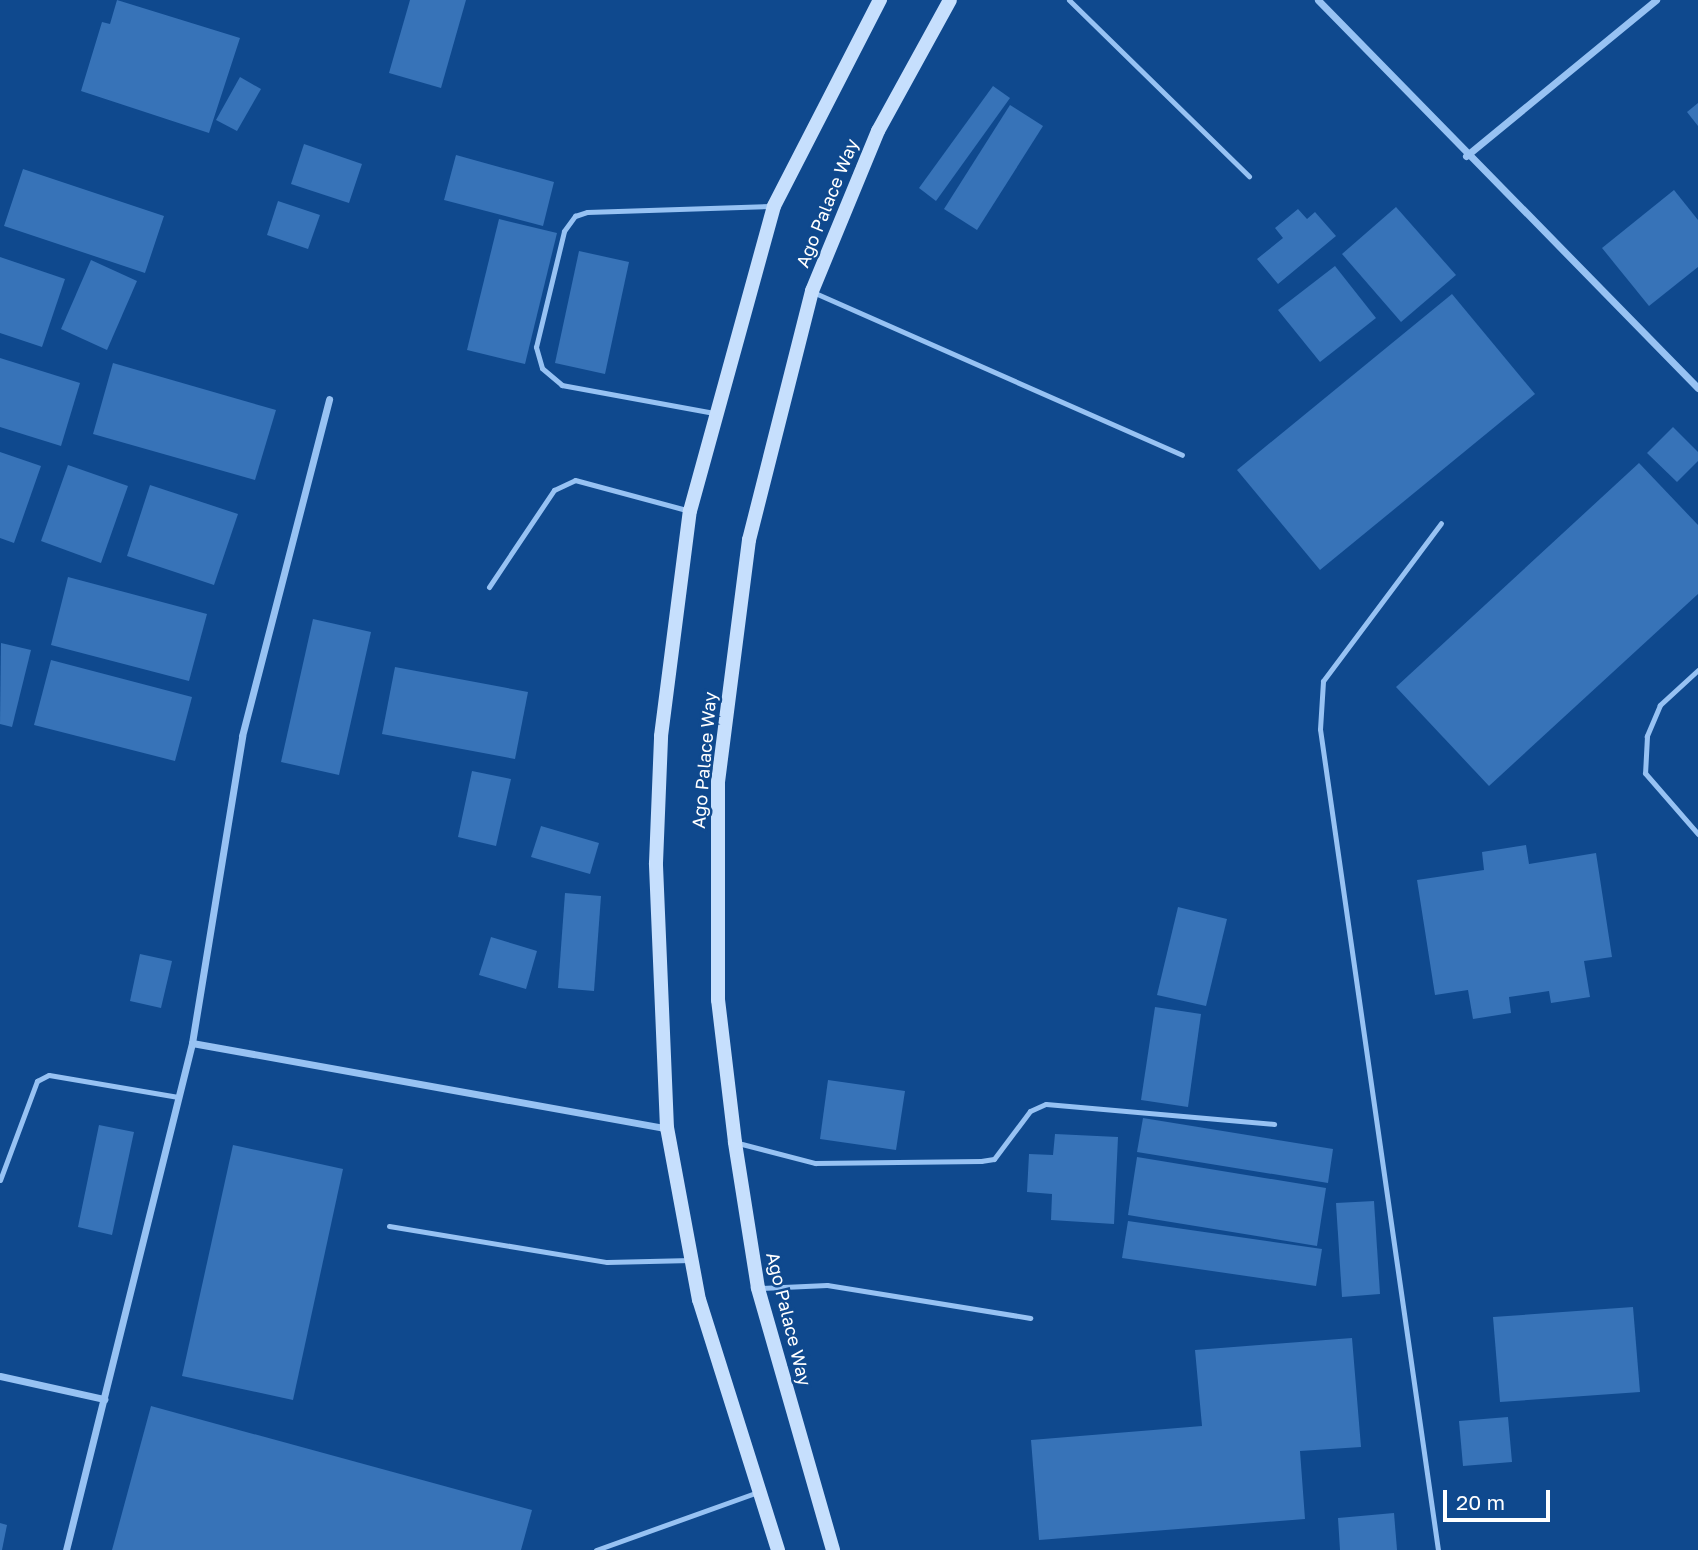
<!DOCTYPE html>
<html>
<head>
<meta charset="utf-8">
<style>
	body { margin:0 }
	#map { position:relative; width:1698px; height:1550px; overflow:hidden; background:#0f498e; font-family:"Golos Text",sans-serif }
	div>[style] { position:absolute }
	[style*='--x'] { left:calc(var(--x)*1px); top:calc(var(--y)*1px); width:calc(var(--w)*1px); rotate:calc(var(--a)*1deg) }
	.building>* { inset:0; background:#3773b8 }
	.lane>* { height:5px; margin:-2.5px; padding:0 2.5px; transform-origin:2.5px; border-radius:2.5px; background:#97c2f3 }
	.street>* { height:7px; margin:-3.5px; padding:0 3.5px; transform-origin:3.5px; border-radius:3.5px; background:#97c2f3 }
	.secondary>* { height:14px; margin:-7px; padding:0 7px; transform-origin:7px; border-radius:7px; background:#c6dffd }
	span { translate:-50% -50%; white-space:nowrap; text-align:center; line-height:1.15; -webkit-text-stroke:5px #0f498e; paint-order:stroke }
	.street-label { font-size:18px; color:#fff }
	.scale { position:absolute; left:1443px; top:1490px; width:107px; height:32px; box-sizing:border-box; border:4px solid #fff; border-top:0; padding-left:9px; font-size:21px; line-height:24px; white-space:nowrap; color:#fff; -webkit-text-stroke:5px #0f498e; paint-order:stroke }
</style>
</head>
<body>
<div id="map">
	<div class="building">
		<div style="clip-path:polygon(117px 0,240px 38px,209px 133px,81px 91px,102px 22px,110px 24px)"></div>
		<div style="clip-path:polygon(410px 0,466px 0,441px 88px,389px 73px)"></div>
		<div style="clip-path:polygon(240px 77px,261px 89px,237px 131px,216px 120px)"></div>
		<div style="clip-path:polygon(993px 86px,1010px 98px,936px 201px,919px 188px)"></div>
		<div style="clip-path:polygon(1698px 103px,1698px 126px,1687px 112px)"></div>
		<div style="clip-path:polygon(1010px 105px,1043px 126px,977px 230px,944px 209px)"></div>
		<div style="clip-path:polygon(304px 144px,362px 164px,349px 203px,291px 184px)"></div>
		<div style="clip-path:polygon(456px 155px,554px 182px,543px 226px,444px 200px)"></div>
		<div style="clip-path:polygon(23px 169px,164px 216px,145px 273px,4px 226px)"></div>
		<div style="clip-path:polygon(1674px 190px,1698px 220px,1698px 267px,1649px 306px,1602px 248px)"></div>
		<div style="clip-path:polygon(278px 201px,320px 215px,308px 249px,267px 235px)"></div>
		<div style="clip-path:polygon(1396px 207px,1456px 275px,1401px 322px,1342px 254px)"></div>
		<div style="clip-path:polygon(1298px 209px,1307px 219px,1315px 212px,1336px 236px,1278px 284px,1257px 259px,1283px 238px,1275px 228px)"></div>
		<div style="clip-path:polygon(499px 219px,557px 233px,525px 364px,467px 350px)"></div>
		<div style="clip-path:polygon(579px 251px,629px 262px,605px 374px,555px 363px)"></div>
		<div style="clip-path:polygon(0 257px,65px 279px,42px 347px,0 333px)"></div>
		<div style="clip-path:polygon(91px 260px,137px 281px,107px 350px,61px 329px)"></div>
		<div style="clip-path:polygon(1335px 266px,1376px 318px,1320px 362px,1278px 310px)"></div>
		<div style="clip-path:polygon(1452px 294px,1535px 394px,1320px 570px,1237px 470px)"></div>
		<div style="clip-path:polygon(0 358px,80px 383px,61px 446px,0 427px)"></div>
		<div style="clip-path:polygon(113px 363px,276px 410px,255px 480px,93px 434px)"></div>
		<div style="clip-path:polygon(1673px 427px,1698px 452px,1698px 461px,1677px 482px,1647px 453px)"></div>
		<div style="clip-path:polygon(0 452px,41px 466px,14px 543px,0 538px)"></div>
		<div style="clip-path:polygon(1639px 463px,1698px 525px,1698px 594px,1489px 786px,1396px 687px)"></div>
		<div style="clip-path:polygon(68px 465px,128px 486px,101px 563px,41px 541px)"></div>
		<div style="clip-path:polygon(150px 485px,238px 514px,214px 585px,127px 556px)"></div>
		<div style="clip-path:polygon(68px 577px,207px 614px,189px 681px,51px 645px)"></div>
		<div style="clip-path:polygon(313px 619px,371px 632px,339px 775px,281px 762px)"></div>
		<div style="clip-path:polygon(1px 643px,31px 650px,12px 727px,0 724px)"></div>
		<div style="clip-path:polygon(51px 660px,192px 697px,175px 761px,34px 725px)"></div>
		<div style="clip-path:polygon(395px 667px,528px 692px,515px 759px,382px 734px)"></div>
		<div style="clip-path:polygon(472px 771px,511px 779px,496px 846px,458px 837px)"></div>
		<div style="clip-path:polygon(541px 826px,599px 843px,590px 874px,531px 857px)"></div>
		<div style="clip-path:polygon(1526px 845px,1529px 864px,1596px 853px,1612px 957px,1584px 961px,1590px 997px,1551px 1003px,1549px 991px,1509px 997px,1511px 1013px,1473px 1019px,1468px 990px,1435px 995px,1417px 880px,1484px 870px,1482px 852px)"></div>
		<div style="clip-path:polygon(565px 893px,601px 896px,594px 991px,558px 988px)"></div>
		<div style="clip-path:polygon(1178px 907px,1227px 919px,1206px 1006px,1157px 995px)"></div>
		<div style="clip-path:polygon(491px 937px,537px 951px,526px 989px,479px 975px)"></div>
		<div style="clip-path:polygon(140px 954px,172px 961px,161px 1008px,130px 1001px)"></div>
		<div style="clip-path:polygon(1155px 1007px,1201px 1014px,1188px 1107px,1141px 1100px)"></div>
		<div style="clip-path:polygon(828px 1080px,905px 1091px,896px 1150px,820px 1139px)"></div>
		<div style="clip-path:polygon(1143px 1118px,1333px 1149px,1328px 1183px,1137px 1152px)"></div>
		<div style="clip-path:polygon(99px 1125px,134px 1132px,112px 1235px,78px 1227px)"></div>
		<div style="clip-path:polygon(1055px 1134px,1118px 1137px,1114px 1224px,1051px 1220px,1052px 1194px,1027px 1192px,1029px 1154px,1053px 1155px)"></div>
		<div style="clip-path:polygon(233px 1145px,343px 1169px,293px 1400px,182px 1376px)"></div>
		<div style="clip-path:polygon(1137px 1157px,1326px 1188px,1317px 1246px,1128px 1215px)"></div>
		<div style="clip-path:polygon(1374px 1201px,1380px 1294px,1342px 1297px,1336px 1203px)"></div>
		<div style="clip-path:polygon(1128px 1221px,1322px 1249px,1316px 1286px,1122px 1258px)"></div>
		<div style="clip-path:polygon(1633px 1307px,1640px 1392px,1500px 1402px,1493px 1317px)"></div>
		<div style="clip-path:polygon(1352px 1338px,1361px 1447px,1300px 1451px,1305px 1519px,1039px 1540px,1031px 1440px,1202px 1426px,1195px 1350px)"></div>
		<div style="clip-path:polygon(151px 1406px,532px 1510px,521px 1550px,112px 1550px)"></div>
		<div style="clip-path:polygon(1508px 1417px,1512px 1462px,1463px 1466px,1459px 1421px)"></div>
		<div style="clip-path:polygon(1394px 1513px,1397px 1550px,1340px 1550px,1338px 1518px)"></div>
		<div style="clip-path:polygon(0 1523px,7px 1525px,2px 1550px,0 1550px)"></div>
	</div>
	<div class="lane">
		<div style="--x:1069;--y:0;--w:252;--a:44.4"></div>
		<div style="--x:815;--y:293;--w:401;--a:23.8"></div>
		<div style="--x:714;--y:413;--w:155;--a:-169.6"></div>
		<div style="--x:562;--y:385;--w:26;--a:-140"></div>
		<div style="--x:542;--y:368;--w:22;--a:-106"></div>
		<div style="--x:536;--y:347;--w:119;--a:-76.4"></div>
		<div style="--x:564;--y:231;--w:19;--a:-54"></div>
		<div style="--x:575;--y:216;--w:13;--a:-18"></div>
		<div style="--x:587;--y:212;--w:184;--a:-1.9"></div>
		<div style="--x:489;--y:587;--w:117;--a:-56.2"></div>
		<div style="--x:554;--y:490;--w:23;--a:-25"></div>
		<div style="--x:575;--y:480;--w:119;--a:15.1"></div>
		<div style="--x:1698;--y:670;--w:52;--a:137.4"></div>
		<div style="--x:1660;--y:705;--w:34;--a:113"></div>
		<div style="--x:1647;--y:736;--w:37;--a:93"></div>
		<div style="--x:1645;--y:773;--w:81;--a:49"></div>
		<div style="--x:738;--y:1143;--w:80;--a:14.6"></div>
		<div style="--x:815;--y:1163;--w:166;--a:-0.7"></div>
		<div style="--x:981;--y:1161;--w:13;--a:-9"></div>
		<div style="--x:994;--y:1159;--w:60;--a:-53.1"></div>
		<div style="--x:1030;--y:1111;--w:17;--a:-24"></div>
		<div style="--x:1046;--y:1104;--w:229;--a:5"></div>
		<div style="--x:0;--y:1180;--w:106;--a:-69.5"></div>
		<div style="--x:37;--y:1081;--w:13;--a:-27"></div>
		<div style="--x:49;--y:1075;--w:131;--a:9.7"></div>
		<div style="--x:389;--y:1226;--w:221;--a:9.4"></div>
		<div style="--x:607;--y:1262;--w:84;--a:-1.4"></div>
		<div style="--x:761;--y:1288;--w:66;--a:-2.6"></div>
		<div style="--x:827;--y:1285;--w:206;--a:9.2"></div>
		<div style="--x:596;--y:1550;--w:172;--a:-19.7"></div>
		<div style="--x:1438;--y:1550;--w:829;--a:-98.18"></div>
		<div style="--x:1320;--y:729;--w:48;--a:-86.4"></div>
		<div style="--x:1323;--y:681;--w:197;--a:-53.2"></div>
	</div>
	<div class="street">
		<div style="--x:1318;--y:0;--w:543;--a:45.6"></div>
		<div style="--x:1466;--y:156;--w:246;--a:-39.4"></div>
		<div style="--x:192;--y:1043;--w:482;--a:10.2"></div>
		<div style="--x:0;--y:1376;--w:107;--a:12.5"></div>
		<div style="--x:66;--y:1550;--w:522;--a:-76.04"></div>
		<div style="--x:192;--y:1043;--w:311;--a:-80.7"></div>
		<div style="--x:242;--y:736;--w:348;--a:-75.5"></div>
	</div>
	<div class="secondary">
		<div style="--x:778;--y:1550;--w:262;--a:-107.5"></div>
		<div style="--x:699;--y:1300;--w:175;--a:-100.5"></div>
		<div style="--x:667;--y:1128;--w:265;--a:-92.4"></div>
		<div style="--x:656;--y:863;--w:127;--a:-87.7"></div>
		<div style="--x:661;--y:736;--w:227;--a:-82.7"></div>
		<div style="--x:690;--y:511;--w:316;--a:-74.6"></div>
		<div style="--x:774;--y:206;--w:232;--a:-62.8"></div>
		<div style="--x:833;--y:1550;--w:273;--a:-106"></div>
		<div style="--x:758;--y:1288;--w:148;--a:-99"></div>
		<div style="--x:735;--y:1142;--w:143;--a:-96.8"></div>
		<div style="--x:718;--y:1000;--w:218;--a:-90"></div>
		<div style="--x:718;--y:782;--w:244;--a:-82.7"></div>
		<div style="--x:749;--y:540;--w:257;--a:-75.8"></div>
		<div style="--x:812;--y:291;--w:173;--a:-67.6"></div>
		<div style="--x:878;--y:131;--w:149;--a:-61.2"></div>
	</div>
	<div class="street-label">
		<span style="left:827px;top:203px;rotate:-68deg">Ago Palace Way</span>
		<span style="left:704px;top:760px;rotate:-85deg">Ago Palace Way</span>
		<span style="left:789px;top:1319px;rotate:76deg">Ago Palace Way</span>
	</div>
	<div class="scale">20 m</div>
</div>
</body>
</html>
